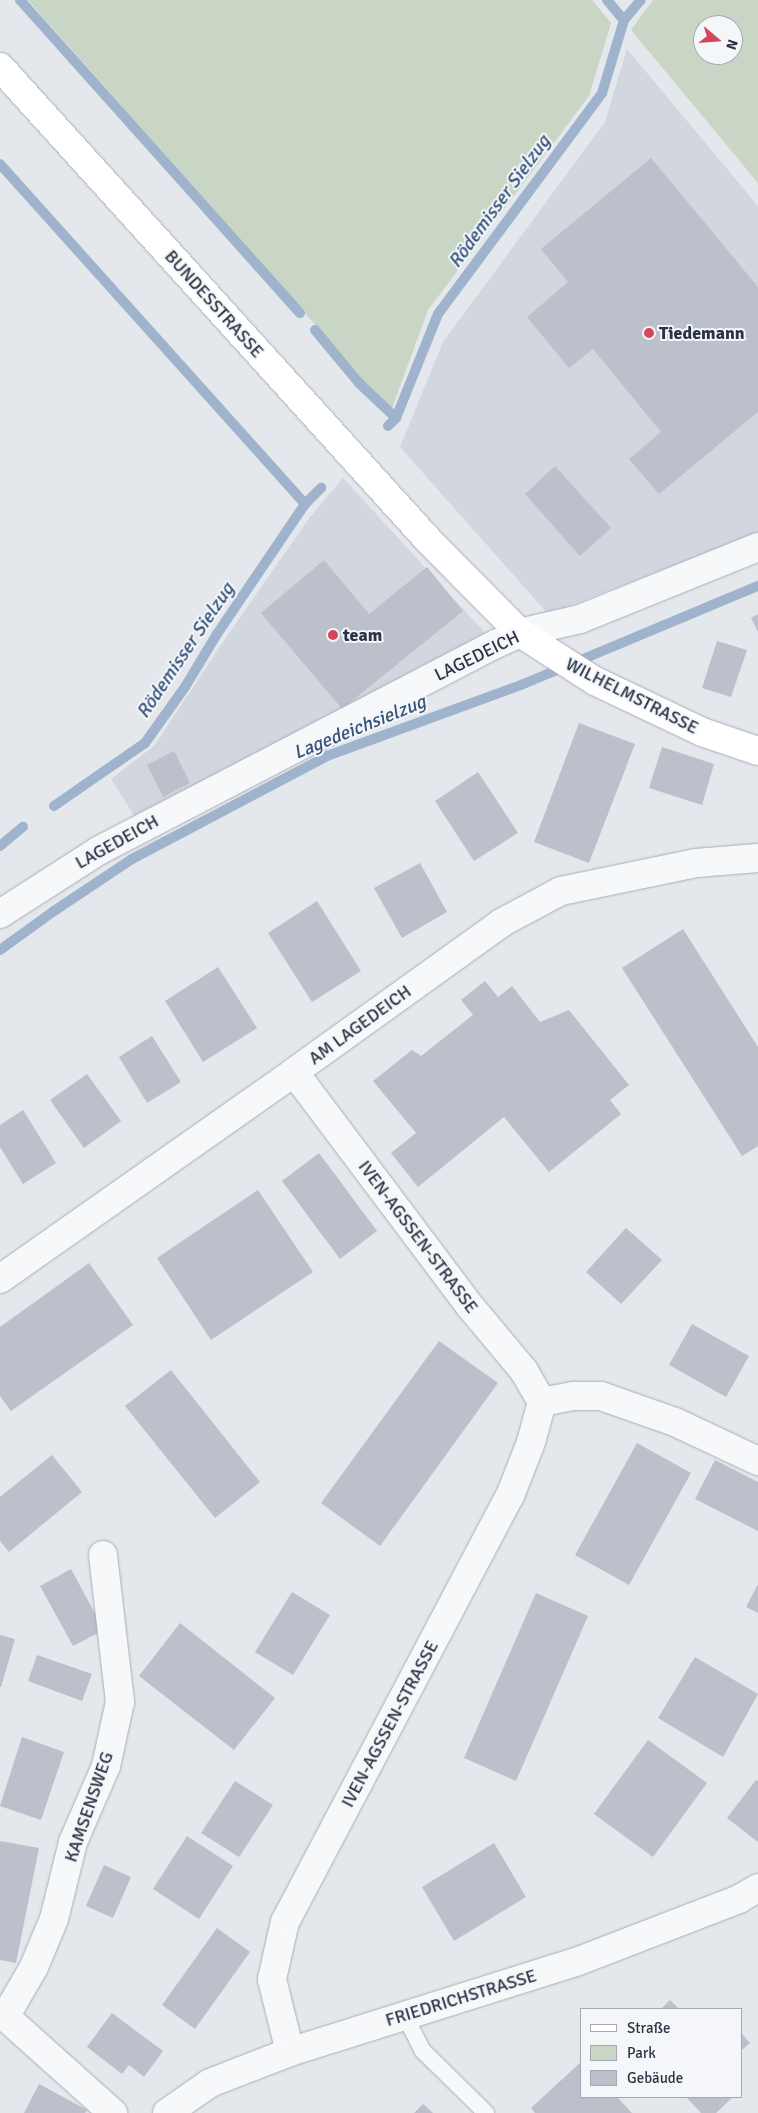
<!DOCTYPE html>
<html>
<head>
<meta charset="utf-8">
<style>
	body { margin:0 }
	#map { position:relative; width:758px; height:2113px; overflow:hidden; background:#e4e7ec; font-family:Signika,sans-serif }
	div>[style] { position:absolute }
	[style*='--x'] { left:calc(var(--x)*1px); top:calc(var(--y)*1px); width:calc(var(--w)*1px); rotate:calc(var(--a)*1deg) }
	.built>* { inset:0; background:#d2d6de }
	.green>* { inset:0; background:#c9d6c5 }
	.stream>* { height:10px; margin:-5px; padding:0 5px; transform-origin:5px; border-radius:5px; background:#9fb4cc }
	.building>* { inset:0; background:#bbc0ca }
	.roads { filter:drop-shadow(0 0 1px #a9aeb7) drop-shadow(0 0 1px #a9aeb7) }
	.lane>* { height:16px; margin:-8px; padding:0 8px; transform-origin:8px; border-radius:8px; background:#f7f8fa }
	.street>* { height:28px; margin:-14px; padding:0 14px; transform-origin:14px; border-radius:14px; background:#f7f8fa }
	.secondary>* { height:28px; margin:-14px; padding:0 14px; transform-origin:14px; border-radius:14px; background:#fff }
	.dots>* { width:14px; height:14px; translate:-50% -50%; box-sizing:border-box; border:2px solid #f4f6f9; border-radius:50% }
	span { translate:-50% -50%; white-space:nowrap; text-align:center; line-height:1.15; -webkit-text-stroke:4px #f4f6f9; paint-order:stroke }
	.street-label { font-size:18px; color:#2b3445 }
	.poi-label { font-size:18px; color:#2b3445; font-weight:700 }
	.left { translate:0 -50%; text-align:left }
	.water-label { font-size:19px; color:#34527a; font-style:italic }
	.legend { position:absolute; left:580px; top:2008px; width:162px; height:90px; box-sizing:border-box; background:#f4f6f9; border:1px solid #a4a8b1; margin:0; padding:6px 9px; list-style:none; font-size:15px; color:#2b3445 }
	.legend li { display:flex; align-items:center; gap:10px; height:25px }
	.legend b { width:25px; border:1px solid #a4a8b1 }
	.north { position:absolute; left:693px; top:15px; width:50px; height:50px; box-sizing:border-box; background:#f4f6f9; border:1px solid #a4a8b1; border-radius:50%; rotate:108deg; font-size:14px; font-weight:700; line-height:20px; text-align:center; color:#2b3445 }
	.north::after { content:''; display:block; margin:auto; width:18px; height:22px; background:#d1495b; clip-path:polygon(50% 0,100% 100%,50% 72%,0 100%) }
</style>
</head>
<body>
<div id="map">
	<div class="built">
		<div style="clip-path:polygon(627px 49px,758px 206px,758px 533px,548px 614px,400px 447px,443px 342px,605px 122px)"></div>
		<div style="clip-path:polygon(343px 478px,487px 635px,135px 817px,111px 779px,154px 746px,223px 642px,310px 517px)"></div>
	</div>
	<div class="green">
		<div style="clip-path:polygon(28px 0,592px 0,611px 23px,589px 96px,428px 310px,391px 411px,361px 380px,312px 321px)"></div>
		<div style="clip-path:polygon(evenodd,653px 0,758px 0,758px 183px,631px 30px,653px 0,703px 25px,733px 25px,733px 55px,703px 55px,703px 25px)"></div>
	</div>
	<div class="stream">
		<div style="--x:20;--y:0;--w:420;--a:48.2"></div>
		<div style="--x:607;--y:0;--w:26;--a:50"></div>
		<div style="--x:0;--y:164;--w:457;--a:48.1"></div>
		<div style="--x:315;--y:330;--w:69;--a:50.3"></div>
		<div style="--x:359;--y:383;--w:51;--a:43.4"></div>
		<div style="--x:388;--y:426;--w:11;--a:-45"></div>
		<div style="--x:396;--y:418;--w:112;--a:-68"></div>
		<div style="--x:438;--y:314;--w:275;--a:-53.4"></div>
		<div style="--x:602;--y:93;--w:76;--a:-73.2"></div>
		<div style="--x:624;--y:20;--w:26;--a:-50"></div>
		<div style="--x:54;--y:806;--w:111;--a:-34.7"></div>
		<div style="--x:145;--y:743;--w:69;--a:-54.5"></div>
		<div style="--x:185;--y:687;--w:62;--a:-58.9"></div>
		<div style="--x:217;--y:634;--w:157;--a:-55.9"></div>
		<div style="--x:305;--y:504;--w:23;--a:-45"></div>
		<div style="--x:0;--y:846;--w:30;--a:-40"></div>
		<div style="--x:0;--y:950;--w:67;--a:-35.8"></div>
		<div style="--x:54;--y:911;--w:94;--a:-33.7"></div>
		<div style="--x:132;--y:859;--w:221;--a:-27.8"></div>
		<div style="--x:327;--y:756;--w:207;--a:-20.1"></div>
		<div style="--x:521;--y:685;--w:257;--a:-22.7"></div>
	</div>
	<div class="building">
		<div style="clip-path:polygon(651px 158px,758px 287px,758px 412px,659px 494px,629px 459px,661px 432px,593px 349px,569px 368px,527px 317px,568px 282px,541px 249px)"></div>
		<div style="clip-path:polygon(555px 466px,611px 528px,580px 556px,525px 494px)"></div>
		<div style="clip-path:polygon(324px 560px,369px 614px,427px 567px,463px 611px,342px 709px,261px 613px)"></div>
		<div style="clip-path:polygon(758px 614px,758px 632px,751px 618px)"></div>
		<div style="clip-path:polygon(717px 641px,747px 650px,731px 697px,702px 688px)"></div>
		<div style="clip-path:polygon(579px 723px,635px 744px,589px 863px,534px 842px)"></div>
		<div style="clip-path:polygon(662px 747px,714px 764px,702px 805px,649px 788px)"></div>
		<div style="clip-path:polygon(174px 751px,190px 783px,163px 797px,147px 765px)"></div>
		<div style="clip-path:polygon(478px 772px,518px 833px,474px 861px,435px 801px)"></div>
		<div style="clip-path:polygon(420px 863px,447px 912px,402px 938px,374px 888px)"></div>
		<div style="clip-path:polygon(317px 901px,361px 971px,312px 1002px,268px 933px)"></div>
		<div style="clip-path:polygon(683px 929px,758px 1047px,758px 1146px,742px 1156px,622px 968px)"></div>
		<div style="clip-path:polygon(218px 967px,257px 1028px,203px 1062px,165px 1001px)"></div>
		<div style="clip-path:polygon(485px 981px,498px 997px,512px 986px,540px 1022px,569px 1010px,629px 1085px,610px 1100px,621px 1114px,549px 1172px,504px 1117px,418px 1187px,391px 1153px,416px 1133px,373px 1081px,412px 1050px,421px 1056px,473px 1015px,461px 1000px)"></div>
		<div style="clip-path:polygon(152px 1036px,181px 1082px,147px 1103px,119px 1057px)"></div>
		<div style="clip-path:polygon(87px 1074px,121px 1121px,84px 1148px,50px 1100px)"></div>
		<div style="clip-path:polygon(23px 1110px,56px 1163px,23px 1184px,0 1147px,0 1125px)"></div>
		<div style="clip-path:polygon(319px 1153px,377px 1231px,340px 1259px,282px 1181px)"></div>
		<div style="clip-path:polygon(258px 1190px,313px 1272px,211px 1340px,157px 1258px)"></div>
		<div style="clip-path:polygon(626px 1228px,662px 1260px,621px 1304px,586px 1272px)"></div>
		<div style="clip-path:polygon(89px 1263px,133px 1325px,11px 1411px,0 1396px,0 1327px)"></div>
		<div style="clip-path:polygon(692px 1324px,749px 1356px,726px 1397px,669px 1365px)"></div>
		<div style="clip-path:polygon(439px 1341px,498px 1383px,380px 1546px,321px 1503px)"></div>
		<div style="clip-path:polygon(171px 1370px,260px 1482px,215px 1518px,125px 1406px)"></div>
		<div style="clip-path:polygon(637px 1443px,691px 1473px,629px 1585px,575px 1555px)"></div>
		<div style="clip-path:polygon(52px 1455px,82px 1492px,9px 1552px,0 1541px,0 1497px)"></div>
		<div style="clip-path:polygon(715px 1460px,758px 1482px,758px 1531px,695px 1499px)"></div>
		<div style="clip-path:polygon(71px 1569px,104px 1630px,73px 1646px,40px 1586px)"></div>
		<div style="clip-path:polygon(758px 1584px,758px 1613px,746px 1607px)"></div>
		<div style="clip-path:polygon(292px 1592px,330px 1615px,293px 1675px,255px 1652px)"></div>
		<div style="clip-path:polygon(536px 1593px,588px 1616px,516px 1781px,464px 1758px)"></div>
		<div style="clip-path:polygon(180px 1623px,275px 1698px,234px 1750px,139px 1676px)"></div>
		<div style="clip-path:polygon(0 1635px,15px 1639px,1px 1687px,0 1687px)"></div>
		<div style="clip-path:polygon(37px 1655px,92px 1674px,82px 1701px,28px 1681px)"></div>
		<div style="clip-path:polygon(695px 1657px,758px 1694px,723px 1757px,658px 1718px)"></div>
		<div style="clip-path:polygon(22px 1737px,64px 1752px,41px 1820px,0 1806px)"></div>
		<div style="clip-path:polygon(648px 1740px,707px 1783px,653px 1857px,594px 1814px)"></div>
		<div style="clip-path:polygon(756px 1780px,758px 1781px,758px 1842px,727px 1818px)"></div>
		<div style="clip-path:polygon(235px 1781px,273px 1805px,239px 1857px,201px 1833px)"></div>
		<div style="clip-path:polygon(187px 1836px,233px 1866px,199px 1919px,153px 1889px)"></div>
		<div style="clip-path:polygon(0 1841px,39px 1848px,16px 1963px,0 1960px)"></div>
		<div style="clip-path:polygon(494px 1843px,526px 1897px,454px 1941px,422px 1887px)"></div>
		<div style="clip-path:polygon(104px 1865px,131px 1877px,113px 1918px,86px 1906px)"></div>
		<div style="clip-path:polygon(217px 1928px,250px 1952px,195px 2029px,162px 2005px)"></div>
		<div style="clip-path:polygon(670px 2000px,679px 2009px,661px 2009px)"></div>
		<div style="clip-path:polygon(112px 2013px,163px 2051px,144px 2077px,129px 2065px,122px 2074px,87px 2047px)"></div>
		<div style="clip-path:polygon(742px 2034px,750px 2043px,742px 2050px)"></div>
		<div style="clip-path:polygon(582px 2061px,582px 2097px,617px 2097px,632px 2113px,535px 2113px,531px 2108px)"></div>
		<div style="clip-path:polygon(39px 2084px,87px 2110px,85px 2113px,24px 2113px)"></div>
		<div style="clip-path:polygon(686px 2097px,733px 2097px,716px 2113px,701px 2113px)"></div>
		<div style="clip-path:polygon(423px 2104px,433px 2113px,414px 2113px)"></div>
	</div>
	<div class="roads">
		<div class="lane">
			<div style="--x:405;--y:2016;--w:38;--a:63"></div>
			<div style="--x:422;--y:2050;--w:90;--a:44.5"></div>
		</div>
		<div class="street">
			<div style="--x:0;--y:914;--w:117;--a:-32.7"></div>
			<div style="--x:98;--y:851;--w:449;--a:-27.5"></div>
			<div style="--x:496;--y:644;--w:26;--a:-25"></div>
			<div style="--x:520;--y:633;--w:62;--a:-13.1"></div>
			<div style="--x:580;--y:619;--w:192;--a:-22"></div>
			<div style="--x:294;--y:1072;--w:291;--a:53.1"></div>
			<div style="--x:469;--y:1305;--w:86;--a:50.2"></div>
			<div style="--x:524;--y:1371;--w:36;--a:60"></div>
			<div style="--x:542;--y:1402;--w:33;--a:-11"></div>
			<div style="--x:574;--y:1396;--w:27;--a:0"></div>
			<div style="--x:601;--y:1396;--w:78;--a:19.4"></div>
			<div style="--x:675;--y:1422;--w:92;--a:25.2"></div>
			<div style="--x:0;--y:1279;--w:360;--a:-35.1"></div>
			<div style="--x:294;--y:1072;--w:255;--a:-35.7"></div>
			<div style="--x:501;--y:923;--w:68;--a:-28.1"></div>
			<div style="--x:561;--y:891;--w:138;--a:-11.7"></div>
			<div style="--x:696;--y:863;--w:62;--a:-4.6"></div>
			<div style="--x:0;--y:2012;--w:152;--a:41.8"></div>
			<div style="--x:5;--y:2017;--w:58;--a:-59.9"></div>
			<div style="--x:34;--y:1967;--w:52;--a:-67.4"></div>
			<div style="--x:54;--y:1919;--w:79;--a:-76.1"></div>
			<div style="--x:73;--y:1842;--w:83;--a:-66.5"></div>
			<div style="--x:106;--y:1766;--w:66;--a:-77.7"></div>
			<div style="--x:120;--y:1702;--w:148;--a:-96.6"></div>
			<div style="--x:290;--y:2052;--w:75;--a:-103.9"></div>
			<div style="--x:272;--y:1979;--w:58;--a:-77.2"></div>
			<div style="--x:285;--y:1922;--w:482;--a:-62.2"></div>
			<div style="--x:510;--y:1496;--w:58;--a:-68.7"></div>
			<div style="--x:531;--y:1442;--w:41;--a:-74.6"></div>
			<div style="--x:167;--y:2113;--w:52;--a:-34.9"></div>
			<div style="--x:210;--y:2083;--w:86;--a:-21.2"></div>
			<div style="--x:290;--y:2052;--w:300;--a:-17.5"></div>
			<div style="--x:576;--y:1962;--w:175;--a:-21.1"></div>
			<div style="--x:739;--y:1899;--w:22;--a:-30"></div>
		</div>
		<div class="secondary">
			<div style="--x:0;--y:67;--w:639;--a:47.85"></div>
			<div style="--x:429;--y:541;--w:129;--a:45.3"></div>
			<div style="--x:520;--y:633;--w:89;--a:32.6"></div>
			<div style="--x:595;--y:681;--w:119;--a:25.5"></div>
			<div style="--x:702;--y:732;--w:59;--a:18.7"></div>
		</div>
	</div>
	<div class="dots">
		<div style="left:649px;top:333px;background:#d1495b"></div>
		<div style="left:333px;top:635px;background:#d1495b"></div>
	</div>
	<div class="street-label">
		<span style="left:214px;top:304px;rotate:48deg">BUNDESSTRASSE</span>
		<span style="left:477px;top:656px;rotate:-26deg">LAGEDEICH</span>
		<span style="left:632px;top:696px;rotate:27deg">WILHELMSTRASSE</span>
		<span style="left:117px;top:842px;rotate:-29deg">LAGEDEICH</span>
		<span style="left:360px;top:1025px;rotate:-36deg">AM LAGEDEICH</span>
		<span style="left:418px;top:1237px;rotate:53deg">IVEN-AGSSEN-STRASSE</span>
		<span style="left:390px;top:1724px;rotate:-62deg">IVEN-AGSSEN-STRASSE</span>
		<span style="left:89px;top:1807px;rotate:-71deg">KAMSENSWEG</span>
		<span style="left:461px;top:1998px;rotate:-17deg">FRIEDRICHSTRASSE</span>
	</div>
	<div class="poi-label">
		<span class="left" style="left:659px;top:333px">Tiedemann</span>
		<span class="left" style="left:343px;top:635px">team</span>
	</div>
	<div class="water-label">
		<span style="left:500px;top:202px;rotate:-54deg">Rödemisser Sielzug</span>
		<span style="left:186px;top:651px;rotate:-56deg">Rödemisser Sielzug</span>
		<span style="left:360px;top:728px;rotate:-22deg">Lagedeichsielzug</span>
	</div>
	<ul class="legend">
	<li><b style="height:6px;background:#fff"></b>Straße</li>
	<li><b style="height:14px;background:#c9d6c5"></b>Park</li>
	<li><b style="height:14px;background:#bbc0ca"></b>Gebäude</li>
	</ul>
	<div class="north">N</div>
</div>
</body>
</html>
